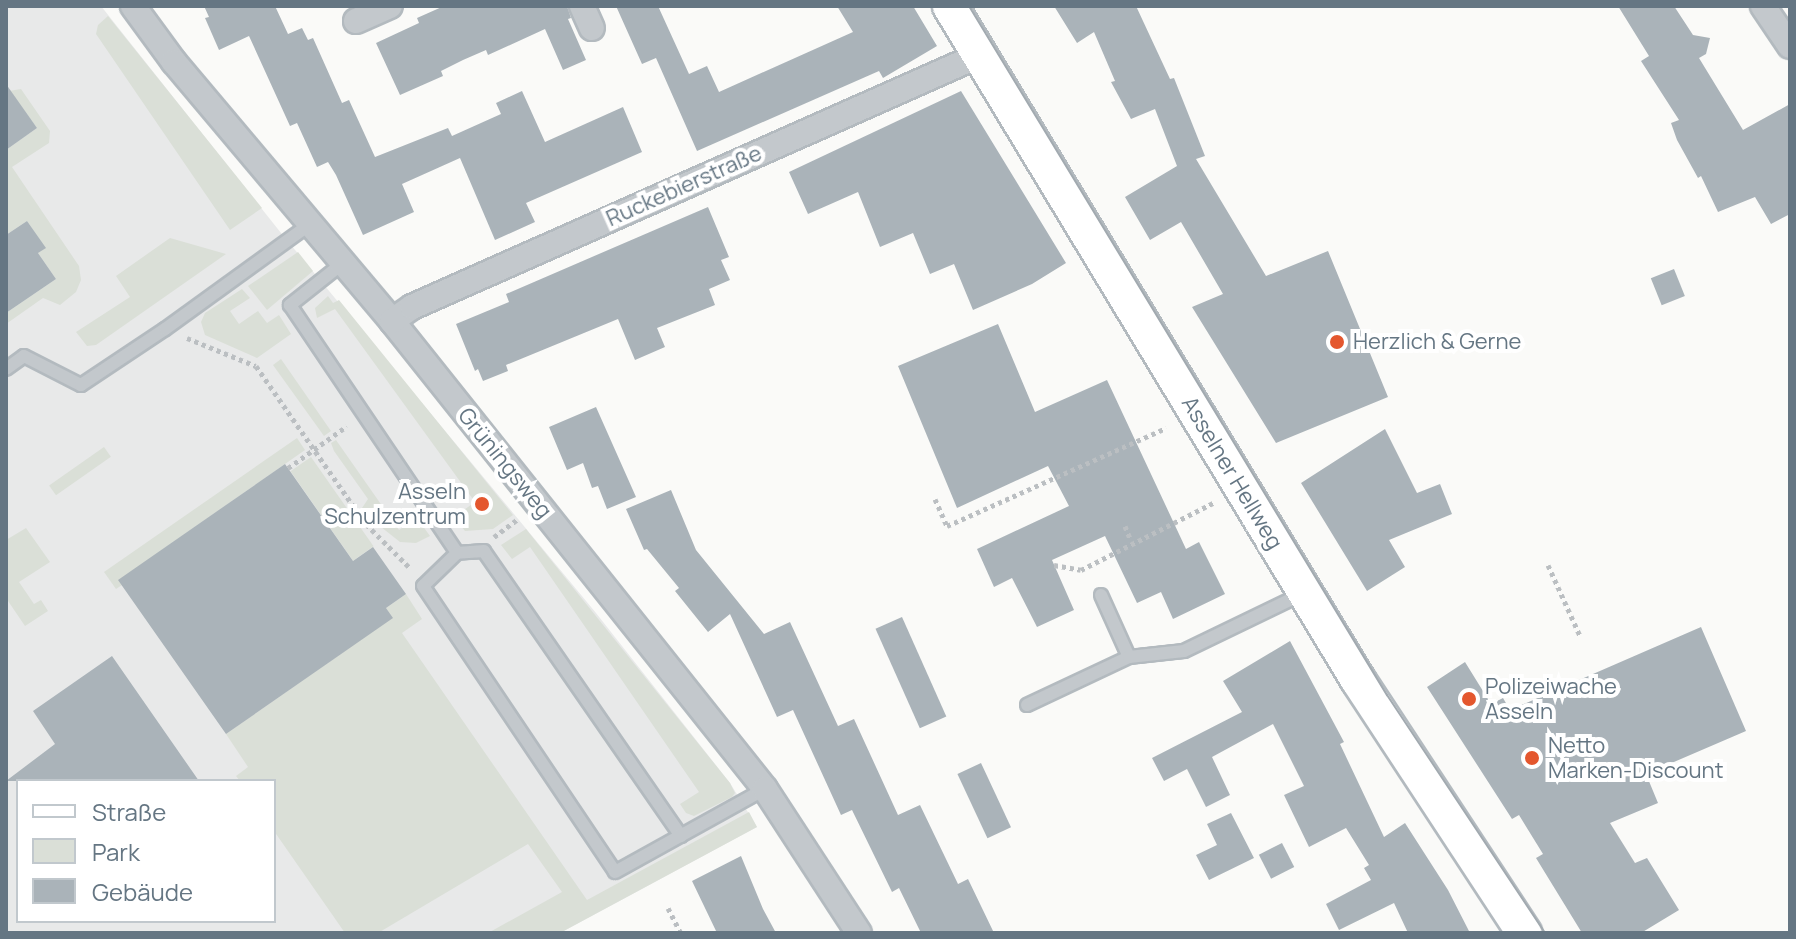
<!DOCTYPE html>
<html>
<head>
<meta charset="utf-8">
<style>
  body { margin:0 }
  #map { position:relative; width:1796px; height:939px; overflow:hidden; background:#fafaf8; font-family:Manrope,sans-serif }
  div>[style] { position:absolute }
  .built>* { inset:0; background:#e8e9e9 }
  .green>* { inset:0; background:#dadfd7; transform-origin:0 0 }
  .building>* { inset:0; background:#aab3b9; transform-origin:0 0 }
  .path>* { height:5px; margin-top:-2.5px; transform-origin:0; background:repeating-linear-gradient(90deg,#bbbfc2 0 4px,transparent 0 8px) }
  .roads { filter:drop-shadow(2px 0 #b3babf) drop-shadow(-2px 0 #b3babf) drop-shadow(0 2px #b3babf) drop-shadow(0 -2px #b3babf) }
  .lane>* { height:12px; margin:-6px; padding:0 6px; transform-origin:6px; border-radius:6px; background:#c3c8cc }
  .street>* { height:24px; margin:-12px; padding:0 12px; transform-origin:12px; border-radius:12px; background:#c3c8cc }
  .secondary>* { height:34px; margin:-17px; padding:0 17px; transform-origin:17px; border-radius:17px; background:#fff }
  .tram>* { height:2px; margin:-1px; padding:0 1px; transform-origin:1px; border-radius:1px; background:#a2aab0 }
  .dots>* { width:22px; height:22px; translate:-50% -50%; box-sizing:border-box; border:4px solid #fff; border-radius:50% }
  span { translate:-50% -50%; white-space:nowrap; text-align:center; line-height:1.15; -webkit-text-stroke:8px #fff; paint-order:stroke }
  .street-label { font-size:22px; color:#657683 }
  .poi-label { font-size:22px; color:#657683 }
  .left { translate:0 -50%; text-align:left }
  .right { translate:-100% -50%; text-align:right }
  .frame { position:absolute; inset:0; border:8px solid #657683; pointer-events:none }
  .legend { position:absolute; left:16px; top:779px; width:260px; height:144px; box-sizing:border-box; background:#fff; border:2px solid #c1c8cd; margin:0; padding:10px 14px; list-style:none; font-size:24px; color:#657683 }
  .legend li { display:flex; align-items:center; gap:16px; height:40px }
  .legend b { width:40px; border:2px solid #c1c8cd }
</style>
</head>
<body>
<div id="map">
  <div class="built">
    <div style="clip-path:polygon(evenodd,6px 6px,101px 6px,281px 233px,596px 613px,730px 783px,757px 827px,560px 933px,6px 933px,6px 6px,18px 781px,274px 781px,274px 921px,18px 921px,18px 781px)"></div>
  </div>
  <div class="green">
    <div style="clip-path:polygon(108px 16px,262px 208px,230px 230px,96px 34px,98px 25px)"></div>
    <div style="clip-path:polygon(21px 89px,50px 131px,49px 143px,12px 167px,79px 266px,81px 280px,76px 292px,60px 305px,43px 298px,6px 324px,6px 313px,56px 279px,38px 253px,45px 248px,27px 221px,6px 235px,6px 150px,37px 128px,9px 91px)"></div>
    <div style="clip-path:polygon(170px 238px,226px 254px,96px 345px,87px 346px,76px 332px,130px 297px,116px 276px)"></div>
    <div style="clip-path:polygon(298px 252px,313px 271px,267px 310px,248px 286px)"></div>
    <div style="clip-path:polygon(242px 289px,250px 298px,230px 311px,239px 324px,258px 311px,267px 323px,279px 315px,291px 334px,257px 358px,205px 335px,201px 322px,205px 313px)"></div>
    <div style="clip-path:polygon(328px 296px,333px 303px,339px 300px,513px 515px,493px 529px,465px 531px,454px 517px,475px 502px,335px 309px,317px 318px,315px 308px)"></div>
    <div style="clip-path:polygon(281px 359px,331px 431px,324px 436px,273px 365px)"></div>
    <div style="clip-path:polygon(297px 438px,305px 450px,119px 580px,122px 585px,116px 589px,104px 572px)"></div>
    <div style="clip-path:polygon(336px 440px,399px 530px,417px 518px,430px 536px,416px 543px,400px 542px,376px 523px,362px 508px,368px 499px,334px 451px,331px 443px)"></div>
    <div style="left:104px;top:447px;width:12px;height:67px;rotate:55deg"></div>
    <div style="left:311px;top:457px;width:109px;height:25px;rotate:55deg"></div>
    <div style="clip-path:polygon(26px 528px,50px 562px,19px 582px,34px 604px,41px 600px,48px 611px,25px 626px,6px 598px,6px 540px)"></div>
    <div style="clip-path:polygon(526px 529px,730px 783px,735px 793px,732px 797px,694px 816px,686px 813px,680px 804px,699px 792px,530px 547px,512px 559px,501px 545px)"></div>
    <div style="clip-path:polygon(406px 594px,422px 619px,402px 633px,587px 900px,749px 812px,757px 827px,560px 933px,488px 933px,562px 892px,528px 844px,378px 933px,345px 933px,274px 831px,274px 781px,240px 781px,236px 776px,248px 767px,226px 734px,392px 618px,386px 608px)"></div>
  </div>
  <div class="building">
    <div style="clip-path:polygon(204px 6px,275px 6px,288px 34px,302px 28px,308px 40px,313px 38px,342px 103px,349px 100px,375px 157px,448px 128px,452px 136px,501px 114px,496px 103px,522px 91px,545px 142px,623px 107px,642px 152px,526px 203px,535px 222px,495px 240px,460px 158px,402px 184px,414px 212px,363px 235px,336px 175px,328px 162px,317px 167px,297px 123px,290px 126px,249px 36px,219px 50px,205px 18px,209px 17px)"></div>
    <div style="clip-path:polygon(444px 6px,567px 6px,571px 18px,568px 19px,586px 60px,563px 70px,545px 29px,488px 55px,486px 50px,463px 60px,441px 71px,443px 76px,400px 95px,376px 43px,419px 23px,417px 18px)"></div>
    <div style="clip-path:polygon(616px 6px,658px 6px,689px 74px,707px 66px,719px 92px,853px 32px,837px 6px,913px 6px,937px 46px,883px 78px,879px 71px,697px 151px,656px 58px,642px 64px)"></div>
    <div style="clip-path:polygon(1054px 6px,1136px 6px,1170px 79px,1174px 78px,1205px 156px,1196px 159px,1266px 276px,1328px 251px,1388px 397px,1276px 443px,1192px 307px,1223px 294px,1181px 222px,1150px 240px,1125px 197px,1177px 166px,1155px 109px,1131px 119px,1111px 82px,1115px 81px,1094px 32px,1077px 43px)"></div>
    <div style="clip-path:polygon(1618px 6px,1674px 6px,1693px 35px,1710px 38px,1706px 54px,1699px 58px,1743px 130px,1790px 104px,1790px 214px,1771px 224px,1755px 197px,1718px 212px,1701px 176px,1698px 178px,1677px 140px,1671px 123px,1679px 120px,1641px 61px,1649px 56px)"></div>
    <div style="clip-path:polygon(6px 84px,37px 128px,6px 150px)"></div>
    <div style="clip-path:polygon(961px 91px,1066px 263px,1032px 284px,973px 310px,954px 264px,930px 274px,913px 233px,880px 247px,858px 192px,808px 214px,789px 172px)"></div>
    <div style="clip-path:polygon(708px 207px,729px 257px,721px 260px,730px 280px,709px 289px,715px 305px,657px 328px,665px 347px,635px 360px,618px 319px,506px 365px,508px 371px,483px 381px,478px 369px,475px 371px,456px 324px,509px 302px,506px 294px)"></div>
    <div style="clip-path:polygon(27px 221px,46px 248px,38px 253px,56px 279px,6px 313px,6px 235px)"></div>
    <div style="left:1674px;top:269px;width:29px;height:25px;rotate:68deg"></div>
    <div style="clip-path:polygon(998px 324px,1035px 412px,1107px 380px,1186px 549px,1199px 542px,1225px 594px,1173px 619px,1161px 592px,1137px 603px,1105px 536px,1052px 560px,1074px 610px,1037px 627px,1012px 578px,994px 587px,977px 549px,1069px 506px,1048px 466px,957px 508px,898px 366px)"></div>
    <div style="clip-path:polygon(596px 407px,636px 497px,607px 509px,598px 486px,592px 488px,583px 463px,567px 470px,549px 427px)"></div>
    <div style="clip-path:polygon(1385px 429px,1417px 493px,1440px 484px,1452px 514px,1389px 540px,1405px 567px,1367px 591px,1301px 483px)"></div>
    <div style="clip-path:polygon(285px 464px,353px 561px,373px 547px,406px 594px,386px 608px,393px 618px,226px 734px,118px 580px)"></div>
    <div style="clip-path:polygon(671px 490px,696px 550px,764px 634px,790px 622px,838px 726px,854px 719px,898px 815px,920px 805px,958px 884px,968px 879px,994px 933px,921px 933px,899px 888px,892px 892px,852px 810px,841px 815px,793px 710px,777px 717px,730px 614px,708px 632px,675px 591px,679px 588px,647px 549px,644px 550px,626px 509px)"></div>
    <div style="left:902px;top:617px;width:109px;height:29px;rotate:66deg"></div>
    <div style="clip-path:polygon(1701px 627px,1746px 731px,1646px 774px,1658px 803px,1610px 823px,1635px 863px,1647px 858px,1679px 910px,1641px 933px,1582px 933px,1536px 858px,1543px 854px,1519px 815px,1512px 819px,1427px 687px,1465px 662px,1491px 704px,1503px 698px,1510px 710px)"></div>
    <div style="clip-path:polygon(1290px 641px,1344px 742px,1340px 744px,1384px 837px,1405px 823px,1448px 890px,1470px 933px,1408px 933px,1394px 903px,1339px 930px,1326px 904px,1371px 880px,1364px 868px,1369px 865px,1346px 828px,1309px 847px,1284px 795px,1304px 786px,1273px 724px,1212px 757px,1230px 795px,1206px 807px,1187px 769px,1164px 781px,1152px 758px,1242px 712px,1223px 681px)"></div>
    <div style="clip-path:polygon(112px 656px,199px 781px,6px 781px,55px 744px,33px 711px)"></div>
    <div style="left:981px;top:763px;width:71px;height:26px;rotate:65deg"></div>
    <div style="clip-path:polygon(1231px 813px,1254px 858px,1209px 880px,1196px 855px,1217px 845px,1207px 824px)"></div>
    <div style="left:1282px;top:843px;width:27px;height:26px;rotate:63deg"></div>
    <div style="clip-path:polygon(741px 856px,763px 909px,776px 933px,717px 933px,692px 881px)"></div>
  </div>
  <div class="path">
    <div style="left:187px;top:338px;width:74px;rotate:22.1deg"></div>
    <div style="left:256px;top:366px;width:193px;rotate:55.2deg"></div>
    <div style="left:366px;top:524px;width:64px;rotate:45deg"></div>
    <div style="left:288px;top:468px;width:72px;rotate:-35.4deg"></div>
    <div style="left:935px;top:499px;width:30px;rotate:66deg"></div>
    <div style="left:947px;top:526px;width:240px;rotate:-24.1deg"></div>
    <div style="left:1125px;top:526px;width:16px;rotate:68deg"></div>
    <div style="left:494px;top:537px;width:30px;rotate:-37deg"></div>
    <div style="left:1054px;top:565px;width:27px;rotate:10deg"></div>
    <div style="left:1081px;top:570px;width:148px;rotate:-26.9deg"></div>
    <div style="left:1548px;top:565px;width:78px;rotate:65.7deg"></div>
    <div style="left:668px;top:908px;width:28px;rotate:63deg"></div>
  </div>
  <div class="roads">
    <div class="lane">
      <div style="left:343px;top:263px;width:68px;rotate:141.6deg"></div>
      <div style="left:290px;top:305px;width:299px;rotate:56deg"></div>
      <div style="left:6px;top:369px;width:22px;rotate:-36deg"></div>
      <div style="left:24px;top:356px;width:64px;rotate:27deg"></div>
      <div style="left:81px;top:385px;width:101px;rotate:-33.7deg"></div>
      <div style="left:165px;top:329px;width:179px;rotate:-35.9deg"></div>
      <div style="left:1101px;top:595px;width:68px;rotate:65.7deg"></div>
      <div style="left:1027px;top:705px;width:113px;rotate:-25.2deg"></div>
      <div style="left:1129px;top:657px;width:55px;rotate:-6.2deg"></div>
      <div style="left:1184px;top:651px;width:131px;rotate:-25.8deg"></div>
      <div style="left:681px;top:836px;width:346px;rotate:-124.7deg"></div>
      <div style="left:484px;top:551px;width:27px;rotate:176deg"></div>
      <div style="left:457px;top:553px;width:47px;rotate:135.9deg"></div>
      <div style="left:423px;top:586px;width:344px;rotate:56.1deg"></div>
      <div style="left:615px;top:872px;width:171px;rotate:-29deg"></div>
    </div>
    <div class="street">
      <div style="left:133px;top:6px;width:69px;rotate:53.8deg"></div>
      <div style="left:174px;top:62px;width:339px;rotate:49.9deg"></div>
      <div style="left:392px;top:321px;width:598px;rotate:51.44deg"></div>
      <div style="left:765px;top:789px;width:172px;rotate:56.9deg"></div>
      <div style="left:582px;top:6px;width:24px;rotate:66deg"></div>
      <div style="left:1763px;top:6px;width:48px;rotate:56deg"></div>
      <div style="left:356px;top:21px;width:37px;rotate:-24deg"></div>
      <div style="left:392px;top:321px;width:24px;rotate:-35deg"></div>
      <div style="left:412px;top:307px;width:621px;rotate:-23.93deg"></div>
    </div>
    <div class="secondary">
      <div style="left:950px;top:6px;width:788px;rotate:58.81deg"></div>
      <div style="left:1358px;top:680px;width:303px;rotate:56.7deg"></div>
    </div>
  </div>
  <div class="tram">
    <div style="left:969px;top:6px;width:806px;rotate:58.76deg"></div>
    <div style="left:1387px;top:695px;width:286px;rotate:56.4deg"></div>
  </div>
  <div class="dots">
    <div style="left:1337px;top:342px;background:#e4572e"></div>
    <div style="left:482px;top:504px;background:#e4572e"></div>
    <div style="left:1469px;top:699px;background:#e4572e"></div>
    <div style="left:1532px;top:758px;background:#e4572e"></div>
  </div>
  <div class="street-label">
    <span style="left:684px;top:186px;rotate:-24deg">Ruckebierstraße</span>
    <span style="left:505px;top:463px;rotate:51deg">Grüningsweg</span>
    <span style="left:1232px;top:473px;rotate:59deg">Asselner Hellweg</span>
  </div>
  <div class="poi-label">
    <span class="left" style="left:1353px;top:342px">Herzlich &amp; Gerne</span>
    <span class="right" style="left:466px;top:504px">Asseln<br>Schulzentrum</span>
    <span class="left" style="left:1485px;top:699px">Polizeiwache<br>Asseln</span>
    <span class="left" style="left:1548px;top:758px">Netto<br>Marken-Discount</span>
  </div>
  <div class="frame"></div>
  <ul class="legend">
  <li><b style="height:10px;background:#fff"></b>Straße</li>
  <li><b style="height:22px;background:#dadfd7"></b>Park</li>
  <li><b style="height:22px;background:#aab3b9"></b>Gebäude</li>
  </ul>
</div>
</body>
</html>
